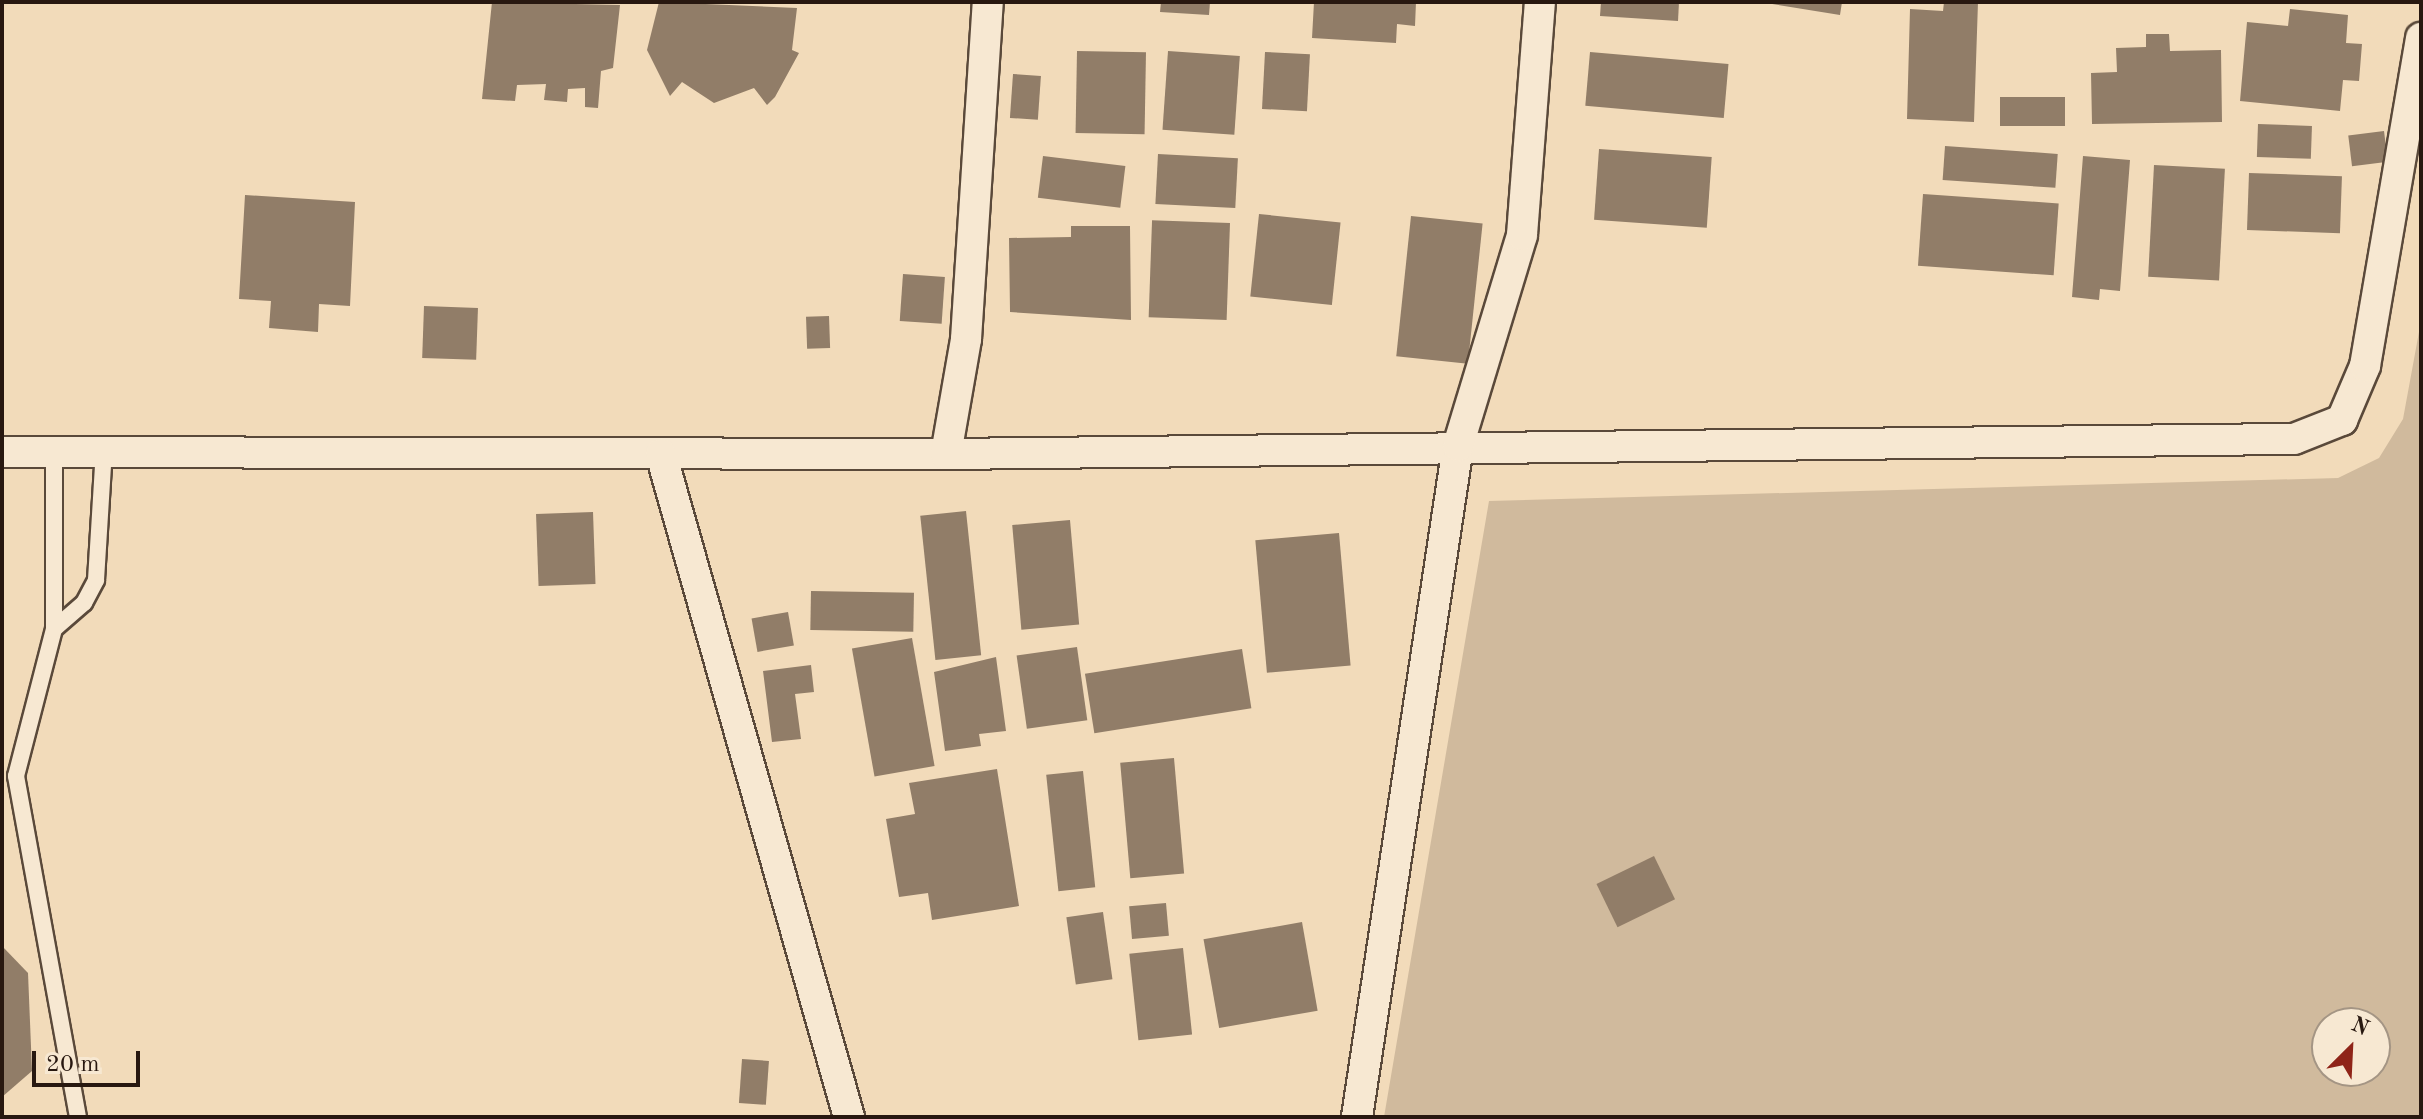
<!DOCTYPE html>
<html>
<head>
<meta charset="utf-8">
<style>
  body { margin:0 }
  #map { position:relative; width:2423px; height:1119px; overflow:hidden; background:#f2dbba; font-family:"Old Standard TT",serif }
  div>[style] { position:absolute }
  .green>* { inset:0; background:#d0ba9d }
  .building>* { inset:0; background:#917d68; transform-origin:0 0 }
  .roads { filter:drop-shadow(2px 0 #5a493a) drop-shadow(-2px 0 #5a493a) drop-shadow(0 2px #5a493a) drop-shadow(0 -2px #5a493a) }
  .lane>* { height:16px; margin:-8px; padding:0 8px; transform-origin:8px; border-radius:8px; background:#f7e8d2 }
  .street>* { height:30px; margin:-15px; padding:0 15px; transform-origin:15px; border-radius:15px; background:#f7e8d2 }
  span { translate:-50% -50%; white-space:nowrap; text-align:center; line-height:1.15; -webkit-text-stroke:6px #f7e8d2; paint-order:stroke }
  .frame { position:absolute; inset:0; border:4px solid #281810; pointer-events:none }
  .north { position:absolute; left:2311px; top:1007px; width:80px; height:80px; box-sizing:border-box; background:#f7e8d2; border:2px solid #a49584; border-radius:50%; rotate:24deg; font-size:22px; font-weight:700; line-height:32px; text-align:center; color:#281810 }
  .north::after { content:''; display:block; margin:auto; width:28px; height:36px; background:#8f2418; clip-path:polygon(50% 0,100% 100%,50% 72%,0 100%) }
  .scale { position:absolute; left:32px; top:1051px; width:108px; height:36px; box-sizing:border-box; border:4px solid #281810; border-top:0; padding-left:10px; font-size:24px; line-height:28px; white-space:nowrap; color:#281810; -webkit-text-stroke:6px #f7e8d2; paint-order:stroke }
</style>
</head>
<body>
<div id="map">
  <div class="green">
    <div style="clip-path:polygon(evenodd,2421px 321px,2421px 1117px,1384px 1117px,1489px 501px,2338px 478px,2379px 458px,2403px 419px,2421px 321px,2327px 1023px,2375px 1023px,2375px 1071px,2327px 1071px,2327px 1023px)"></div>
  </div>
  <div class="building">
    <div style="clip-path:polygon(492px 2px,620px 5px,613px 68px,601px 71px,598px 108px,585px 107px,585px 88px,568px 89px,567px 102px,544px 100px,546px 84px,517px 85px,515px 101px,482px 99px)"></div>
    <div style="clip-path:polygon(659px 2px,797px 8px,792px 50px,799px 53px,775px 97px,767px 105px,754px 88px,714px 103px,682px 82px,670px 96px,647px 50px)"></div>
    <div style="clip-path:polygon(1161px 2px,1210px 2px,1209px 15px,1160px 12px)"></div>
    <div style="clip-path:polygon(1314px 2px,1416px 2px,1415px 26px,1397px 24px,1396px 43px,1312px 38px)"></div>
    <div style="clip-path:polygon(1601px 2px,1679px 2px,1678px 21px,1600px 16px)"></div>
    <div style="clip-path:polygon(1760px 2px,1842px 2px,1840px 15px)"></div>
    <div style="clip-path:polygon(1944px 2px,1978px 2px,1974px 122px,1907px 119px,1910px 9px,1943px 11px)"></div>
    <div style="clip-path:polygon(2290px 9px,2348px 15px,2346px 43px,2362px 44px,2359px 81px,2343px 80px,2340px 111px,2240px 101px,2247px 22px,2288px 26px)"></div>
    <div style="clip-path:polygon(2146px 34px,2169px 34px,2170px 51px,2221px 50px,2222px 122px,2092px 124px,2091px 73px,2117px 72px,2116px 48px,2146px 47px)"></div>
    <div style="left:1077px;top:51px;width:69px;height:82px;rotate:1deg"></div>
    <div style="left:1168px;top:51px;width:72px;height:79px;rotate:4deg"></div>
    <div style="left:1265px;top:52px;width:45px;height:57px;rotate:3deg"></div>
    <div style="left:1590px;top:52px;width:139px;height:54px;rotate:5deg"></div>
    <div style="left:1013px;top:74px;width:28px;height:44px;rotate:4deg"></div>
    <div style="left:2000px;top:97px;width:65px;height:29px"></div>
    <div style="left:2258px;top:124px;width:54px;height:33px;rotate:2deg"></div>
    <div style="left:2384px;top:131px;width:31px;height:36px;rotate:83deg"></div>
    <div style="left:1945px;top:146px;width:113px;height:34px;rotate:4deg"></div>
    <div style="left:1599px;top:149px;width:113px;height:71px;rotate:4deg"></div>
    <div style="left:1158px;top:154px;width:80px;height:50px;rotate:3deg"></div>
    <div style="left:1043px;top:156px;width:83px;height:42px;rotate:7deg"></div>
    <div style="clip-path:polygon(2083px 156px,2130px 160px,2120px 291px,2100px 289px,2099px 300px,2072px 297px)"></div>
    <div style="left:2154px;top:165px;width:71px;height:112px;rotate:3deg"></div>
    <div style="left:2249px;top:173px;width:93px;height:57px;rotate:2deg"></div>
    <div style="left:1923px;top:194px;width:136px;height:72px;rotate:4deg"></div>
    <div style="clip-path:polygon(245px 195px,355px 202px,350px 306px,319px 304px,318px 332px,269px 328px,271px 301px,239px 299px)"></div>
    <div style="left:1259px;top:214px;width:82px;height:83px;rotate:6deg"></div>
    <div style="left:1411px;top:216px;width:72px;height:141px;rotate:6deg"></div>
    <div style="left:1230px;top:223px;width:97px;height:78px;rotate:92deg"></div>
    <div style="clip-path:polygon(1071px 226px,1130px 226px,1131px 320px,1010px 312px,1009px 238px,1071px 237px)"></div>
    <div style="left:903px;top:274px;width:42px;height:47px;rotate:4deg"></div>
    <div style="left:424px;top:306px;width:54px;height:52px;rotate:2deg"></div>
    <div style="left:829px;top:316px;width:32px;height:23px;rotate:88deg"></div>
    <div style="left:966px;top:511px;width:145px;height:46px;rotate:84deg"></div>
    <div style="left:593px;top:512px;width:72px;height:57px;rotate:88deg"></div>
    <div style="left:1070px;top:520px;width:105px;height:58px;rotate:85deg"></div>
    <div style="left:1339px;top:533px;width:133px;height:84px;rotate:85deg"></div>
    <div style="left:811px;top:591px;width:103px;height:39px;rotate:1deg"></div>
    <div style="left:788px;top:612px;width:34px;height:37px;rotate:80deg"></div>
    <div style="left:912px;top:638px;width:130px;height:61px;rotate:80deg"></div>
    <div style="left:1077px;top:647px;width:74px;height:61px;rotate:82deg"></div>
    <div style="left:1242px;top:649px;width:60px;height:159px;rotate:81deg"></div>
    <div style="clip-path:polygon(996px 657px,1006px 731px,979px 734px,981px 746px,945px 751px,934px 672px)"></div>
    <div style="clip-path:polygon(811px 665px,814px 692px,795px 694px,801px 739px,772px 742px,763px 671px)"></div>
    <div style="left:1174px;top:758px;width:116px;height:54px;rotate:85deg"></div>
    <div style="clip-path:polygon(997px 769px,1019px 906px,932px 920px,928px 893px,899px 897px,886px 819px,915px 814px,909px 783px)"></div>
    <div style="left:1083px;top:771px;width:117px;height:37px;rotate:84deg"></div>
    <div style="left:1654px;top:856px;width:48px;height:64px;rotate:64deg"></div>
    <div style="left:1166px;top:903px;width:33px;height:37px;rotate:85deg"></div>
    <div style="left:1103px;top:912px;width:68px;height:37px;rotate:82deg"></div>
    <div style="left:1302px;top:922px;width:90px;height:100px;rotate:80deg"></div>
    <div style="clip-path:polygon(2px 946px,28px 973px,32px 1071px,2px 1097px)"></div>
    <div style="left:1183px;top:948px;width:87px;height:54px;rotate:84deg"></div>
    <div style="left:742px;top:1059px;width:27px;height:44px;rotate:4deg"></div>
  </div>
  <div class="roads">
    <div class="lane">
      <div style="left:54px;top:451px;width:178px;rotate:90deg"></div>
      <div style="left:54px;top:629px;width:152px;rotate:104.5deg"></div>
      <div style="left:16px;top:776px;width:347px;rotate:79.7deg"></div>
      <div style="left:54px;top:629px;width:40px;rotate:-41deg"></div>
      <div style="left:84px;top:603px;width:26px;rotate:-62deg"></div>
      <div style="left:96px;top:580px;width:129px;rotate:-86.5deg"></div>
    </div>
    <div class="street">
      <div style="left:2px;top:452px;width:944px;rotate:0.12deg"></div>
      <div style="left:946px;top:454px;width:1348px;rotate:-0.64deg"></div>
      <div style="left:2294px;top:439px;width:52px;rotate:-21.6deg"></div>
      <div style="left:2342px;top:420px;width:59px;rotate:-66.9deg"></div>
      <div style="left:2365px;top:366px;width:333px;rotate:-80.3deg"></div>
      <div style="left:661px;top:454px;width:689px;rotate:74.17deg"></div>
      <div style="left:946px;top:454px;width:117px;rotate:-80.1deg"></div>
      <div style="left:966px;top:339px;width:338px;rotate:-86.3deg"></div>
      <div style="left:1357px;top:1117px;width:679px;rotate:-81.44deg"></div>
      <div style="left:1458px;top:446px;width:220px;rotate:-73.1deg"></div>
      <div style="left:1522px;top:235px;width:234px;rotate:-85.6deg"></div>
    </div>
  </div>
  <div class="frame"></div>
  <div class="north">N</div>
  <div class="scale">20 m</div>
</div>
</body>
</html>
